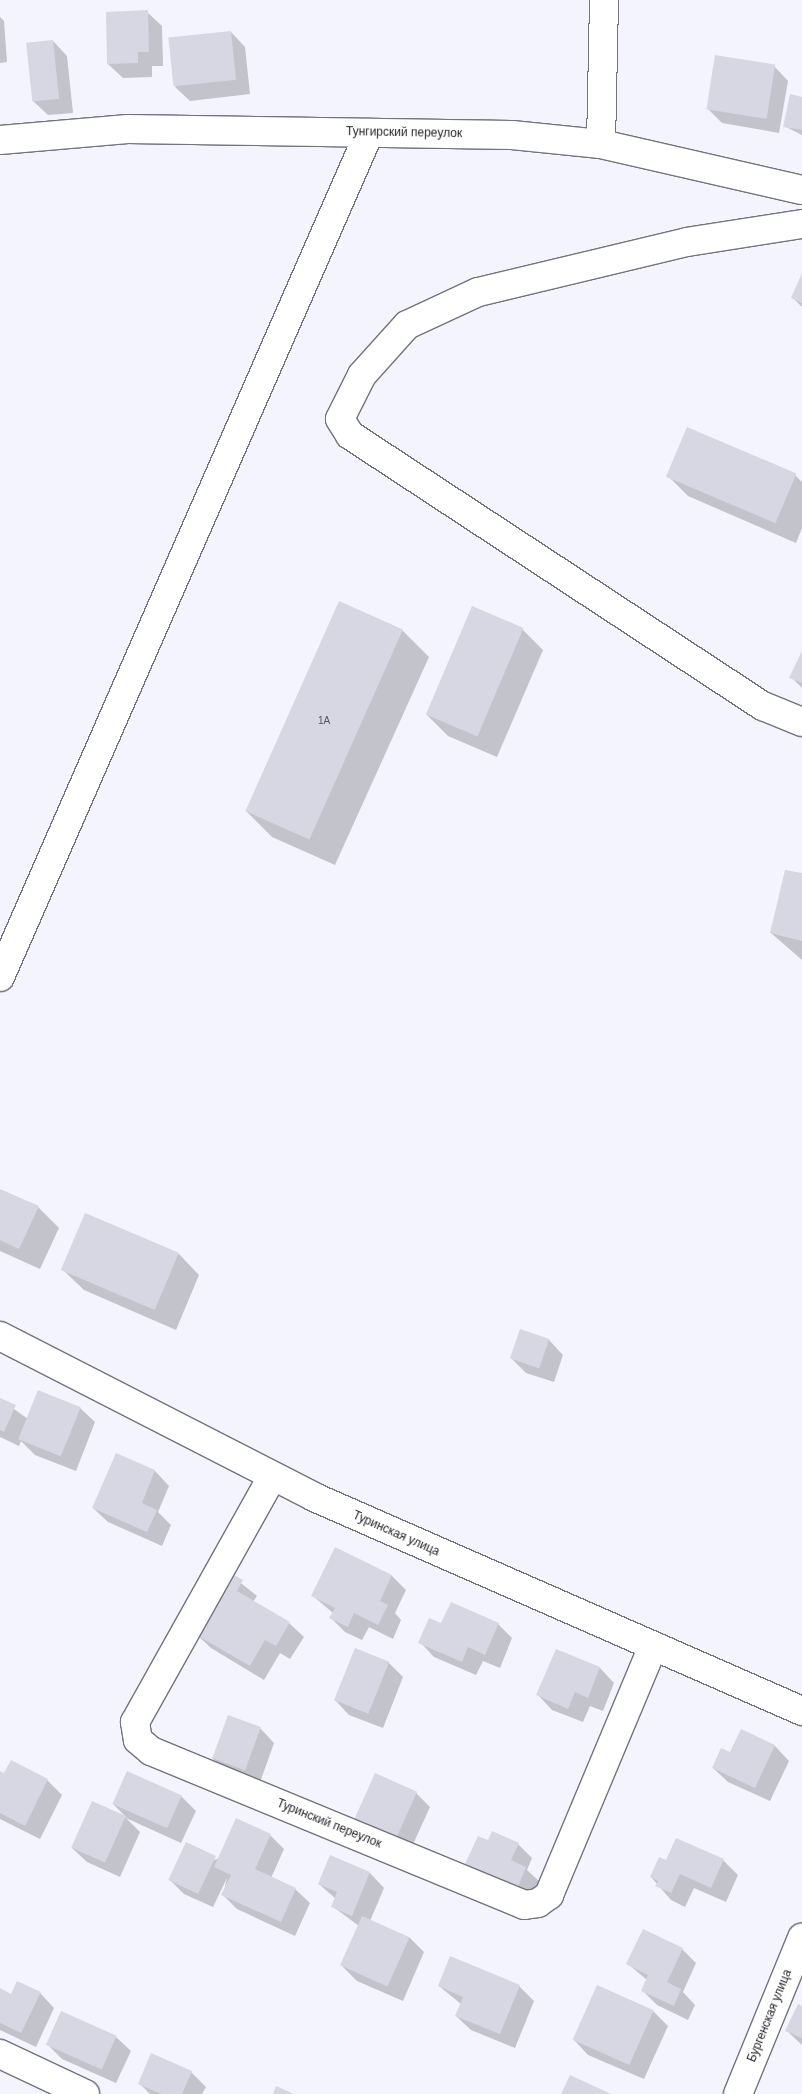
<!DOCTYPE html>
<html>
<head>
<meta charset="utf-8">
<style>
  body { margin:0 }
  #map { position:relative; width:802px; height:2094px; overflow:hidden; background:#f3f4fe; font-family:Arial,sans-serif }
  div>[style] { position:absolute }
  .shadow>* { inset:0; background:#0003 }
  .building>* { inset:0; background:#d6d7e3; transform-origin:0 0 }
  .roads { filter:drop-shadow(1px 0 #72737e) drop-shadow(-1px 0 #72737e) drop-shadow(0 1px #72737e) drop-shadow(0 -1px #72737e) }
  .minor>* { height:28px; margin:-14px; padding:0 14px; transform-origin:14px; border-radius:14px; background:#fff }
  span { translate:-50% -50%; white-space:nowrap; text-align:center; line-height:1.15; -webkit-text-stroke:5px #fff; paint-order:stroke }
  .number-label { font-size:10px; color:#525258 }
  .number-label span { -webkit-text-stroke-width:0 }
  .street-label { font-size:12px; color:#26262a }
</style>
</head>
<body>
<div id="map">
  <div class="shadow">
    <div style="clip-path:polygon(147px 12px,162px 26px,163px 66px,152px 66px,152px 77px,123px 78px,108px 64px)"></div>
    <div style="clip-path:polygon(0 17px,4px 21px,7px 62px,0 63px)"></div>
    <div style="clip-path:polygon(231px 32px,245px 47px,250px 94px,190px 101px,175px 87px)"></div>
    <div style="clip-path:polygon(53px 41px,67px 56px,73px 113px,48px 115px,33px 101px)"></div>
    <div style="clip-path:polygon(774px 66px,788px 81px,779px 133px,722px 123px,708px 109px)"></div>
    <div style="clip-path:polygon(802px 98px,802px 135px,784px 126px)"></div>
    <div style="clip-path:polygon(802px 276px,802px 307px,793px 298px)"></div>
    <div style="clip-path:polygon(667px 475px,795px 475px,802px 482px,802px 528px,796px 543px,688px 496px)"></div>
    <div style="clip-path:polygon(339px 603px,403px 631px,429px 657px,335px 865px,272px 837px,246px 811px)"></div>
    <div style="clip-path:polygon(522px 629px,543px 650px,497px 757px,448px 736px,427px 715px)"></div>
    <div style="clip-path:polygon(802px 654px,802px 688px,791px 677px)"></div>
    <div style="clip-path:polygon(802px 875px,802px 960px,771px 933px)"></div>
    <div style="clip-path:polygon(0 1190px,38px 1207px,59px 1228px,40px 1269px,0 1251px)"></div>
    <div style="clip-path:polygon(179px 1254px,199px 1275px,176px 1330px,84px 1290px,63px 1270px)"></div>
    <div style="clip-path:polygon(521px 1331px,549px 1340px,563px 1355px,554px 1382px,526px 1373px,511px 1358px)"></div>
    <div style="clip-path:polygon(0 1399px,28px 1419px,80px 1408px,95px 1422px,76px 1471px,35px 1455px,21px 1441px,19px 1446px,0 1437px)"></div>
    <div style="clip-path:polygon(116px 1455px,155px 1471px,169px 1486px,158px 1512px,171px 1525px,162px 1546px,108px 1522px,93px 1508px)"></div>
    <div style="clip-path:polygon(336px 1549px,392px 1576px,406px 1590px,395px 1613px,401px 1620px,393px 1639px,369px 1627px,362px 1640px,345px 1632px,331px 1618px,333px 1613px,313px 1596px)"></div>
    <div style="clip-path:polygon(231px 1575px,257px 1596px,253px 1602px,289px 1623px,304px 1637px,290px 1659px,280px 1653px,264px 1680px,211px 1648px,196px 1634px)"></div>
    <div style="clip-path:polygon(498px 1624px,512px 1638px,500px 1668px,483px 1661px,476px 1675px,434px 1657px,420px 1642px,441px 1625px)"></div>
    <div style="clip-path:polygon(556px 1650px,600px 1668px,614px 1683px,603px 1711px,590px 1706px,583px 1722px,552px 1710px,538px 1695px)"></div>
    <div style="clip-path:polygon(389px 1663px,403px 1677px,383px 1728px,349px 1715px,335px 1700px)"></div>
    <div style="clip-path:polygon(260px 1728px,274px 1743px,259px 1785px,227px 1773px,212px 1758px)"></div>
    <div style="clip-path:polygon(742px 1731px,775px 1746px,789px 1761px,770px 1801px,728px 1782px,713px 1768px,731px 1754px)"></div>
    <div style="clip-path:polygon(128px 1772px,182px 1797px,196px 1811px,181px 1843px,126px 1818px,140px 1832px,120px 1877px,87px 1862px,72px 1848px,92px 1803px,127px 1818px,113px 1804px)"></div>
    <div style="clip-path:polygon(0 1773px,47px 1780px,62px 1795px,40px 1839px,0 1819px)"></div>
    <div style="clip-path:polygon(416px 1793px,430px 1807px,410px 1851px,370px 1833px,355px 1819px)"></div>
    <div style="clip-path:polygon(270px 1835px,284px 1849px,271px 1878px,295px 1889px,310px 1903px,295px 1936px,237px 1909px,223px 1895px,227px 1878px,213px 1907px,184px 1894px,170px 1880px)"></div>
    <div style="clip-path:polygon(489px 1842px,518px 1844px,532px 1858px,527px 1870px,540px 1882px,532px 1900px,481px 1878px,467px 1864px)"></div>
    <div style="clip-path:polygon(330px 1857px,370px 1873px,384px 1888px,370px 1921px,410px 1938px,424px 1952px,403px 2001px,357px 1981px,342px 1966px,359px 1926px,332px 1906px,336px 1899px,319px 1884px)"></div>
    <div style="clip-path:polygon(723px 1860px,738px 1875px,726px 1902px,694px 1888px,685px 1907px,671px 1900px,651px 1877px,667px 1861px)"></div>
    <div style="clip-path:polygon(682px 1949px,696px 1963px,683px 1992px,695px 2005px,688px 2020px,657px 2005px,642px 1990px,647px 1980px,628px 1964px)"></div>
    <div style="clip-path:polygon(439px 1986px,519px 1986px,534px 2001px,515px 2048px,471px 2030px,456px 2016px,461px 2004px)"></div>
    <div style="clip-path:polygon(0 1989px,12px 1995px,40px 1993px,54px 2008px,36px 2047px,0 2030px)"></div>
    <div style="clip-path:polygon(802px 2007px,802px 2045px,787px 2031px)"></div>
    <div style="clip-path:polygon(653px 2011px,668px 2026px,644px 2079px,588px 2055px,574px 2040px)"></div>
    <div style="clip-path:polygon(116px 2037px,131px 2051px,116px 2083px,62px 2059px,48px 2045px)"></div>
    <div style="clip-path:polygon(191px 2072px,206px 2087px,202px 2094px,150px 2094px,140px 2084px)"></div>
  </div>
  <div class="building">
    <div style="clip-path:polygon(148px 10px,149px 52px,138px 52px,138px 63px,107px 64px,106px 12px)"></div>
    <div style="left:231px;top:31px;width:49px;height:63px;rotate:84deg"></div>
    <div style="left:53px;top:40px;width:59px;height:27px;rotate:84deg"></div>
    <div style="left:715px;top:55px;width:61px;height:55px;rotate:9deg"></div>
    <div style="clip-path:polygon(790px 94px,802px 97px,802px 130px,783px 127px)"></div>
    <div style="clip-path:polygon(802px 273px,802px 303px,791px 298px)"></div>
    <div style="left:687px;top:427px;width:119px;height:54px;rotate:23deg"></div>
    <div style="left:339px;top:601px;width:70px;height:230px;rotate:24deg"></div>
    <div style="left:472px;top:606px;width:56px;height:118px;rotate:23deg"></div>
    <div style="clip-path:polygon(802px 651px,802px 683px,789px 678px)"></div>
    <div style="clip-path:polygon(785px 870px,802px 873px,802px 941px,770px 933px)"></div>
    <div style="clip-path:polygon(0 1189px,39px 1206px,19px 1249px,0 1240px)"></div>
    <div style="left:85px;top:1213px;width:102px;height:62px;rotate:23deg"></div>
    <div style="left:520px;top:1329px;width:31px;height:31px;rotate:19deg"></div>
    <div style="left:38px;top:1390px;width:46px;height:53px;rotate:22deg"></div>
    <div style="clip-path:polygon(0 1398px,16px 1405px,4px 1432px,0 1430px)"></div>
    <div style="clip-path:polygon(116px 1453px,155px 1470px,142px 1503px,157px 1510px,147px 1532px,92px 1508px)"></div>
    <div style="clip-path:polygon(335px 1547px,392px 1575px,380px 1601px,388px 1605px,378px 1625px,354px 1613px,348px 1627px,329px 1618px,335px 1608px,311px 1596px)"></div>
    <div style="clip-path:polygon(230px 1573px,243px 1580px,237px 1591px,290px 1622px,276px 1646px,265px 1640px,250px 1666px,195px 1634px)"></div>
    <div style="clip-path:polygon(451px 1602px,499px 1623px,485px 1655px,468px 1647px,462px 1662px,418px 1643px,429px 1618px,441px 1623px)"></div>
    <div style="left:355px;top:1648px;width:37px;height:56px;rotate:22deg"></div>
    <div style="clip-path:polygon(556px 1649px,600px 1667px,588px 1698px,575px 1692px,568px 1709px,536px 1695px)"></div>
    <div style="left:228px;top:1715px;width:35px;height:46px;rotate:20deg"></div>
    <div style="clip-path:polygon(741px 1729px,775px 1745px,755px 1788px,712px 1768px,721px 1748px,730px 1752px)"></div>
    <div style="clip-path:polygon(11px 1760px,48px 1779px,25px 1826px,0 1813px,0 1771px,4px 1773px)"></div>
    <div style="left:127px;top:1771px;width:60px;height:36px;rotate:24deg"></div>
    <div style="left:375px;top:1773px;width:46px;height:51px;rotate:24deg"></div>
    <div style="left:92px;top:1801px;width:37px;height:51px;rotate:24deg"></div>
    <div style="clip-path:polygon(236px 1818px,271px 1834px,255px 1869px,296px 1888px,281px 1922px,221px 1895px,231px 1875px,214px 1867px)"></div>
    <div style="clip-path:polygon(492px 1831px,519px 1843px,511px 1860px,526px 1867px,518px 1887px,465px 1864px,478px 1836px,488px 1840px)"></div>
    <div style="clip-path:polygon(676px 1838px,724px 1859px,711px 1888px,680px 1874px,671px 1893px,655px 1886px,658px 1881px,650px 1877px,659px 1857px,666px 1860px)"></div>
    <div style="left:186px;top:1842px;width:33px;height:42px;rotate:25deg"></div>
    <div style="clip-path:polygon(330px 1855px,370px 1872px,352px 1916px,331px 1907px,337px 1892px,318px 1884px)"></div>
    <div style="left:362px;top:1916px;width:52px;height:54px;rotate:24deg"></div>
    <div style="clip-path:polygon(643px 1929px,683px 1948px,667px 1982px,681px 1989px,674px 2006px,641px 1991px,648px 1975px,626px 1964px)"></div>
    <div style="clip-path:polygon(450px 1956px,520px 1985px,500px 2034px,455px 2016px,463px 1997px,438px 1986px)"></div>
    <div style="clip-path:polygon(17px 1981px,41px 1992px,21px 2033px,0 2023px,0 1988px,11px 1994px)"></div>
    <div style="left:597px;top:1985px;width:62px;height:60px;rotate:24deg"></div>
    <div style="clip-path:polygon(798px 2004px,802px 2006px,802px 2038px,785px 2031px)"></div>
    <div style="left:61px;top:2011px;width:61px;height:37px;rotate:24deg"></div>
    <div style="clip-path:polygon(151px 2053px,192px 2071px,182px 2094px,161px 2094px,138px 2084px)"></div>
    <div style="clip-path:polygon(570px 2075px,611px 2094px,561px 2094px)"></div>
    <div style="clip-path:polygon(276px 2086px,294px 2094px,273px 2094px)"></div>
  </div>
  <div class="roads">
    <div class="minor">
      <div style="left:0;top:140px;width:128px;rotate:-4.9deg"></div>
      <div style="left:128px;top:129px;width:384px;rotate:0.9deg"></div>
      <div style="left:512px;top:135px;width:89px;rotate:5.8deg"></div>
      <div style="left:601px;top:144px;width:206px;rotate:12.9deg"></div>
      <div style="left:601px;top:144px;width:144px;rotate:-88.8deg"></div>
      <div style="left:802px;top:224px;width:116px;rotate:171.1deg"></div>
      <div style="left:687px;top:242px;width:215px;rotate:166.5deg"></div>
      <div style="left:478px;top:292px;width:78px;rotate:155.1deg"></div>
      <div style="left:407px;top:325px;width:67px;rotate:132deg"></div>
      <div style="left:362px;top:375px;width:49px;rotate:116.6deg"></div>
      <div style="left:340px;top:419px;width:19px;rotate:58deg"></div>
      <div style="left:350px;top:435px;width:494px;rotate:33.3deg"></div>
      <div style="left:763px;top:706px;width:42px;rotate:22.3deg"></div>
      <div style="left:0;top:977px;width:921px;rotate:-66.38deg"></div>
      <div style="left:0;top:1336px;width:353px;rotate:27.1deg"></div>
      <div style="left:314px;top:1497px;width:533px;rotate:23.68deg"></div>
      <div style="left:272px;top:1477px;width:281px;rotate:119.2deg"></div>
      <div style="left:135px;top:1722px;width:18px;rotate:81deg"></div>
      <div style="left:138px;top:1740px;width:17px;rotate:40deg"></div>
      <div style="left:151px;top:1751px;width:404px;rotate:22.4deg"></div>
      <div style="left:524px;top:1905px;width:14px;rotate:-8deg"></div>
      <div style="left:538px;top:1903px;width:14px;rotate:-36deg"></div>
      <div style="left:549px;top:1895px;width:270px;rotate:-67.3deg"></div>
      <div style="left:0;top:2054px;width:94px;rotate:25.2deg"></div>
      <div style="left:738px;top:2094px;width:169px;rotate:-67.7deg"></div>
    </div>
  </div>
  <div class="number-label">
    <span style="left:324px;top:721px">1А</span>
  </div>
  <div class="street-label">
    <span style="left:404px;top:133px;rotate:1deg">Тунгирский переулок</span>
    <span style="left:396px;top:1534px;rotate:24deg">Туринская улица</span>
    <span style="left:329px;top:1824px;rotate:22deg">Туринский переулок</span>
    <span style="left:770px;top:2016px;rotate:-68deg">Бургенская улица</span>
  </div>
</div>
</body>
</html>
